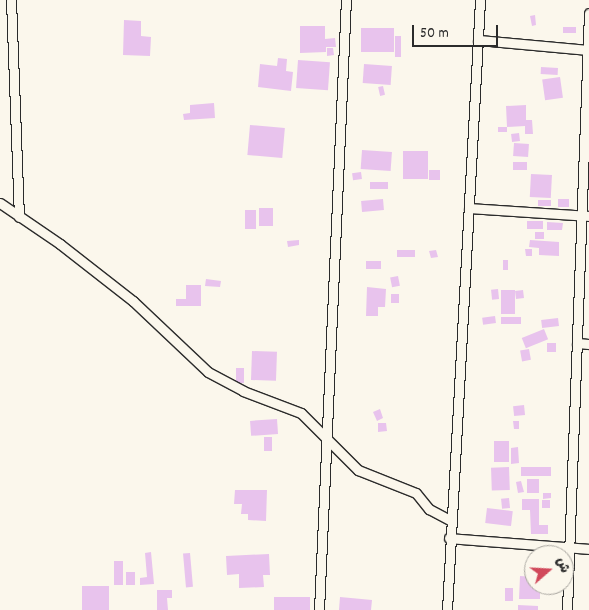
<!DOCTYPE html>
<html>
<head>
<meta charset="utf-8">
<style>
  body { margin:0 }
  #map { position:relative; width:589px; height:610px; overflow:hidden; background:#fbf7ec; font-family:Dekko,"Playpen Sans Arabic",sans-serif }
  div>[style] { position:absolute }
  .building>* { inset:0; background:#e8c3ed; transform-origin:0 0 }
  .roads { filter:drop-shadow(1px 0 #2b2b2b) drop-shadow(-1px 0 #2b2b2b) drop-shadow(0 1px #2b2b2b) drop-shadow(0 -1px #2b2b2b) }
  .street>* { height:9px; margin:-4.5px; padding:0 4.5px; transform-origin:4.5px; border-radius:4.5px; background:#fbf7ec }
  span { translate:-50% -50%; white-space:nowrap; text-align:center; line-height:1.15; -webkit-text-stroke:4px #fbf7ec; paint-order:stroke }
  .north { position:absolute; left:524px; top:545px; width:50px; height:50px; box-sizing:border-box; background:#fbf7ec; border:1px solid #a8a59f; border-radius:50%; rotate:71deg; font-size:14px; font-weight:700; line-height:20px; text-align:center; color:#2b2b2b }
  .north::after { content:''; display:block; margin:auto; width:18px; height:22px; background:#d1495b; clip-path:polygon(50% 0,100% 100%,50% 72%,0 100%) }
  .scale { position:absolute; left:412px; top:25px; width:86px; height:22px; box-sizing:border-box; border:2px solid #2b2b2b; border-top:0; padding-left:6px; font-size:15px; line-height:18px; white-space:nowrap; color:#2b2b2b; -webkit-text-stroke:4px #fbf7ec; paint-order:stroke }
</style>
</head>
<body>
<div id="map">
  <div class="building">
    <div style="clip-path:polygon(535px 15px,536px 25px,532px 26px,530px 16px)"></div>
    <div style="clip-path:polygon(124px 20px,141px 21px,141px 36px,151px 37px,150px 56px,123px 55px)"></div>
    <div style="clip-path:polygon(300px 26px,325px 26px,325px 39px,335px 38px,336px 47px,326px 47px,326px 52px,300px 53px)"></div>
    <div style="left:576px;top:27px;width:6px;height:13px;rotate:90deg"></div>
    <div style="left:361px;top:28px;width:33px;height:24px"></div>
    <div style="left:395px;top:36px;width:6px;height:21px"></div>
    <div style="clip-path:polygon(327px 48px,333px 48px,334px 55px,327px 56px)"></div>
    <div style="clip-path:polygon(278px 58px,287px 59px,286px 71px,293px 72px,291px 91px,258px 87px,260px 64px,277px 66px)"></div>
    <div style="left:298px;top:60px;width:32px;height:28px;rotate:4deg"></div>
    <div style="left:364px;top:64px;width:28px;height:19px;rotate:4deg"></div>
    <div style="left:541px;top:67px;width:17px;height:7px;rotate:3deg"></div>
    <div style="left:560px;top:77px;width:21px;height:18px;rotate:82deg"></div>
    <div style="left:383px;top:86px;width:9px;height:5px;rotate:77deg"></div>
    <div style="clip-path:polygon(214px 103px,215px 118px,184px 120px,183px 114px,190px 113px,190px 105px)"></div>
    <div style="clip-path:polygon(526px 105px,526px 120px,532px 120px,533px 134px,525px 134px,525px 126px,507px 127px,506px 106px)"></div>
    <div style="left:250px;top:125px;width:35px;height:30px;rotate:5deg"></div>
    <div style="left:498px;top:127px;width:9px;height:5px"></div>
    <div style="left:519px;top:133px;width:8px;height:8px;rotate:83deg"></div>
    <div style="left:514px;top:143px;width:15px;height:13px;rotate:4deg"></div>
    <div style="left:362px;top:150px;width:30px;height:19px;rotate:4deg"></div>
    <div style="left:403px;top:151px;width:25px;height:28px"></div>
    <div style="left:513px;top:162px;width:14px;height:8px"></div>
    <div style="left:429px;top:170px;width:11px;height:10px"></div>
    <div style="left:361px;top:172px;width:7px;height:9px;rotate:82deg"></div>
    <div style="left:531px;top:174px;width:21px;height:23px;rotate:3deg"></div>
    <div style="left:370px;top:182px;width:18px;height:7px"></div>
    <div style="left:383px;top:199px;width:11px;height:22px;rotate:85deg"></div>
    <div style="left:558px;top:199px;width:11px;height:8px"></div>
    <div style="left:538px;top:200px;width:13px;height:6px"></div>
    <div style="left:259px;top:208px;width:14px;height:18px"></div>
    <div style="left:245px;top:210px;width:11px;height:19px"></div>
    <div style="left:527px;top:221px;width:16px;height:8px"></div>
    <div style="clip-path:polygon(547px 222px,563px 223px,562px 230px,547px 230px)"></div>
    <div style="left:544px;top:232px;width:7px;height:9px;rotate:90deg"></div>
    <div style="clip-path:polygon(299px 240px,299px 245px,288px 247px,287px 241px)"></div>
    <div style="clip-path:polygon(530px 240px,559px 242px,559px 256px,539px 255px,539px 248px,529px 247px)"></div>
    <div style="clip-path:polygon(525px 249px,532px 249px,532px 256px,526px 256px)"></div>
    <div style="left:397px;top:250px;width:18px;height:7px"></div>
    <div style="clip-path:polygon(436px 250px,438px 257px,431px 258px,429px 251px)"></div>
    <div style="left:503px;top:260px;width:5px;height:10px"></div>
    <div style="left:366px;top:261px;width:15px;height:8px"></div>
    <div style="left:398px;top:276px;width:10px;height:8px;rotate:79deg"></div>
    <div style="clip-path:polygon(206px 279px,221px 281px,220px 287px,205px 286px)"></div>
    <div style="clip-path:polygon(186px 285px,201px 285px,201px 306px,176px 306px,176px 299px,186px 299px)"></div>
    <div style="clip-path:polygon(367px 287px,386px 289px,385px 307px,378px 307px,378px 316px,366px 316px)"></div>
    <div style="left:498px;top:289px;width:10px;height:7px;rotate:84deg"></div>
    <div style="left:501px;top:290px;width:14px;height:24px"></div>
    <div style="left:523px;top:290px;width:8px;height:8px;rotate:83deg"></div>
    <div style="left:399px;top:294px;width:9px;height:8px;rotate:90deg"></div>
    <div style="left:495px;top:316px;width:7px;height:13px;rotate:82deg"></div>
    <div style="left:501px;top:317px;width:20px;height:7px"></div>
    <div style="left:558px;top:318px;width:8px;height:17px;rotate:83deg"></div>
    <div style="left:544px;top:329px;width:11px;height:24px;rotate:68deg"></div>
    <div style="left:556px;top:343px;width:9px;height:9px;rotate:90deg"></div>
    <div style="left:529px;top:349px;width:11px;height:9px;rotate:80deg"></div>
    <div style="left:252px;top:351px;width:25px;height:29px;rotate:2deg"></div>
    <div style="left:236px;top:368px;width:8px;height:15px"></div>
    <div style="left:524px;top:405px;width:10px;height:11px;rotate:84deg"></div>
    <div style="clip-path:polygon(380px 409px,383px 418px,377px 421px,373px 412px)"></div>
    <div style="left:277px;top:419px;width:15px;height:27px;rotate:86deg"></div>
    <div style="clip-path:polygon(513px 421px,519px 421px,519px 429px,514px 429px)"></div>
    <div style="clip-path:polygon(378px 423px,386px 423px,387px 431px,378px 432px)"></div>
    <div style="left:264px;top:437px;width:8px;height:14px"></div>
    <div style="left:494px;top:441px;width:15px;height:21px"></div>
    <div style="clip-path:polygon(518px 447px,519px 463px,511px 464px,511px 448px)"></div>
    <div style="left:509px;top:467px;width:23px;height:18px;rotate:88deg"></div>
    <div style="left:521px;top:467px;width:30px;height:9px"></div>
    <div style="left:527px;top:479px;width:12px;height:14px"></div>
    <div style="clip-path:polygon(521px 481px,524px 492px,518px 493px,516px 482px)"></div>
    <div style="clip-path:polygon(235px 490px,267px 490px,266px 521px,248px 520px,248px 514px,241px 514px,242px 504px,234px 504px)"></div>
    <div style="clip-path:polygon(543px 493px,551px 493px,551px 498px,543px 499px)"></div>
    <div style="left:509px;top:498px;width:10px;height:8px;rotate:84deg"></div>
    <div style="clip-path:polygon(522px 499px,539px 499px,539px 525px,548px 525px,548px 534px,531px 534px,530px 510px,522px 510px)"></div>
    <div style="left:542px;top:500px;width:8px;height:8px"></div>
    <div style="left:487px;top:508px;width:26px;height:15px;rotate:7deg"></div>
    <div style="clip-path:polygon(151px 552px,154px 584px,140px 585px,140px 578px,147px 577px,145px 553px)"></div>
    <div style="left:190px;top:553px;width:34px;height:7px;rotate:85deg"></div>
    <div style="clip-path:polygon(269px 554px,270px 575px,263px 575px,264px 587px,239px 588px,239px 574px,227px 575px,226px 556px)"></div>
    <div style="left:114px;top:561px;width:9px;height:24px"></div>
    <div style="left:126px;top:572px;width:9px;height:13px"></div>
    <div style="clip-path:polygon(520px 576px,534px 577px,534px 585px,540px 585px,540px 599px,519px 599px)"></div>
    <div style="left:109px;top:586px;width:24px;height:27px;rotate:90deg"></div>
    <div style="left:505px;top:588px;width:8px;height:13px"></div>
    <div style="clip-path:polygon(157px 590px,172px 590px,172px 598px,167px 598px,168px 610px,157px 610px)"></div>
    <div style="left:274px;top:597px;width:36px;height:13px"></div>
    <div style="clip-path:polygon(340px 597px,372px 600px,371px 610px,339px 610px)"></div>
    <div style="clip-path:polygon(518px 605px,538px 606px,538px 610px,518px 610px)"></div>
  </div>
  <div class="roads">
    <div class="street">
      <div style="left:11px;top:0;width:217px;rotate:87.9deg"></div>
      <div style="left:478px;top:40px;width:109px;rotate:5.2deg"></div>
      <div style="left:0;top:203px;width:73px;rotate:34.3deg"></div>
      <div style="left:60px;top:244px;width:93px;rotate:38deg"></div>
      <div style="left:133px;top:301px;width:103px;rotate:43.4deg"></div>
      <div style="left:208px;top:372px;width:40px;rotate:28deg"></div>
      <div style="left:243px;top:391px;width:62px;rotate:20.8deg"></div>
      <div style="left:301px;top:413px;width:81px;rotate:45deg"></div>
      <div style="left:358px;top:470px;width:62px;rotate:21.6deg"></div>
      <div style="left:416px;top:493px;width:21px;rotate:51deg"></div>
      <div style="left:429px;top:509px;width:24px;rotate:28deg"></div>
      <div style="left:469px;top:208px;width:120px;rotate:3.8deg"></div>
      <div style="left:577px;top:343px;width:12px;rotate:5deg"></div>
      <div style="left:449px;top:538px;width:140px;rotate:4.5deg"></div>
      <div style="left:319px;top:610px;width:611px;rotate:-87.47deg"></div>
      <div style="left:447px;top:610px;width:611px;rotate:-86.9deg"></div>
      <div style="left:567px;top:610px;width:597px;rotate:-87.89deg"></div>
    </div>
  </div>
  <div class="north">ش</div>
  <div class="scale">50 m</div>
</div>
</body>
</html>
